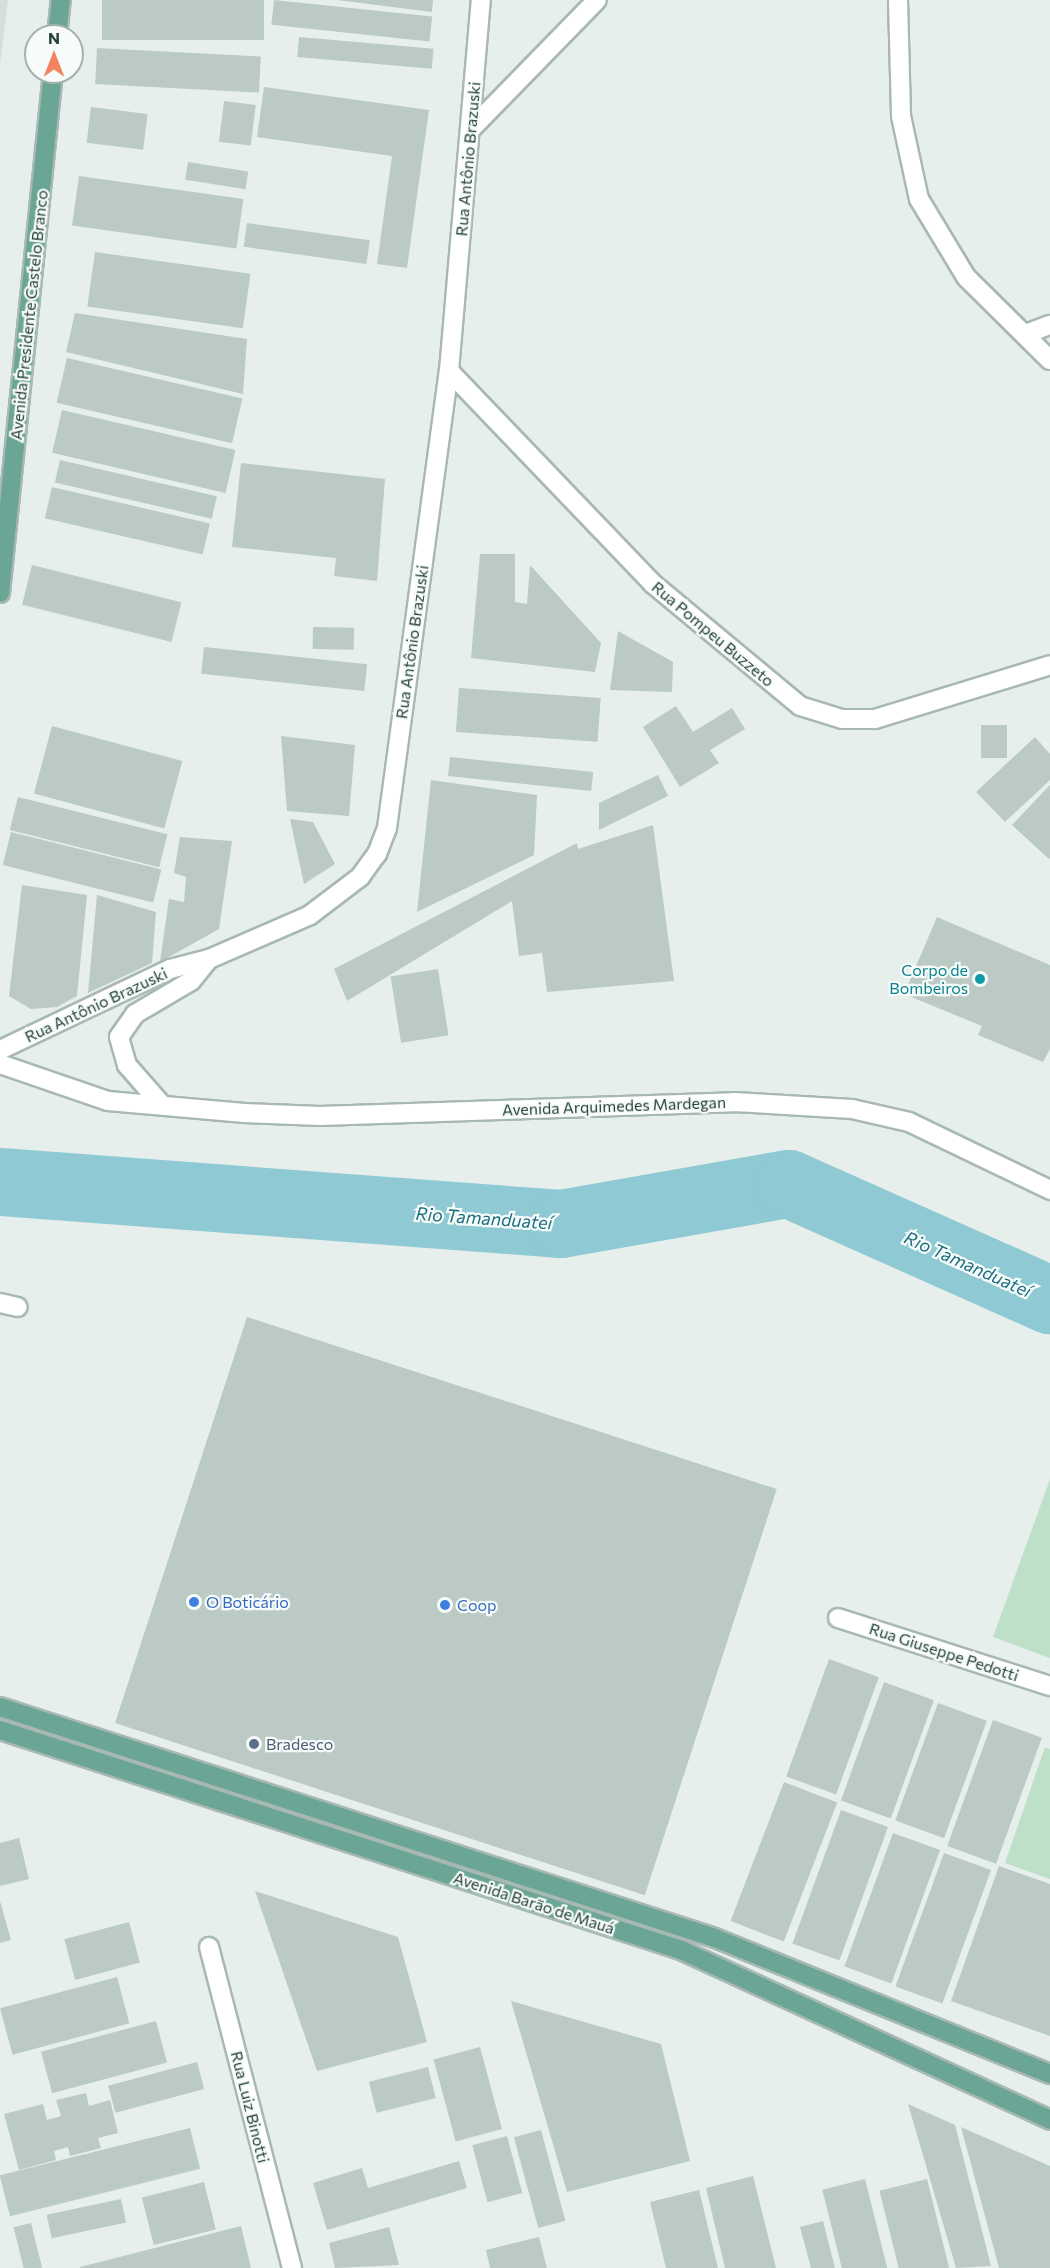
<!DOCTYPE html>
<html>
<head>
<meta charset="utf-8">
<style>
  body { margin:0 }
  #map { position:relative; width:1050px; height:2268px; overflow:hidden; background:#e6efeb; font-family:Commissioner,sans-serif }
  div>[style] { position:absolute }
  .built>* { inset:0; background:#d4dfda }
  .green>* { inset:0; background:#bfe0c8 }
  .river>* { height:68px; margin:-34px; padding:0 34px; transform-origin:34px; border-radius:34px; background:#8ec9d4 }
  .building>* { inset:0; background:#bbcac4; transform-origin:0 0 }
  .roads { filter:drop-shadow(2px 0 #a8b8b2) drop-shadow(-2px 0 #a8b8b2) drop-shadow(0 2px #a8b8b2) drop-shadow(0 -2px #a8b8b2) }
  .minor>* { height:18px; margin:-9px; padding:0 9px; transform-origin:9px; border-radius:9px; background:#fff }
  .major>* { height:18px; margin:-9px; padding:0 9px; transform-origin:9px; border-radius:9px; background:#6aa596 }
  .dots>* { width:16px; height:16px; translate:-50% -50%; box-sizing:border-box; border:3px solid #f7fbf9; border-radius:50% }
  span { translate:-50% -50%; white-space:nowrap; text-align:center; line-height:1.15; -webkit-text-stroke:4.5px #f7fbf9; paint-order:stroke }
  .street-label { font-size:16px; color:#24423a }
  .culture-label { font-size:16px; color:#0d838f }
  .right { translate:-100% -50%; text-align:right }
  .shop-label { font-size:16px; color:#366cbe }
  .left { translate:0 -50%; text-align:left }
  .service-label { font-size:16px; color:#4e5e75 }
  .water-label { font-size:18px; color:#1c6f80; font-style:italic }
  .north { position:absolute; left:24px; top:24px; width:60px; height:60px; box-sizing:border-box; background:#f7fbf9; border:2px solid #a3b1ad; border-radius:50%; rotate:0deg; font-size:16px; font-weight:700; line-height:24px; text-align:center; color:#24423a }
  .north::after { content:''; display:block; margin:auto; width:21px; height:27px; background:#f4845f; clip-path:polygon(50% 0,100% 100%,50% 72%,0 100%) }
</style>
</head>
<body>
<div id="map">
  <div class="built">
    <div style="clip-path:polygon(0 0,8px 0,0 65px)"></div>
  </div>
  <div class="green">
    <div style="clip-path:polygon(1050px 1479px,1050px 1658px,993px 1637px)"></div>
    <div style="clip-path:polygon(1045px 1747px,1050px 1749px,1050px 1879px,1005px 1863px)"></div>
  </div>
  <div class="river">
    <div style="left:0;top:1182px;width:563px;rotate:4.28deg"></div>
    <div style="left:561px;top:1224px;width:231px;rotate:-10deg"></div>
    <div style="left:789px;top:1184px;width:286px;rotate:24deg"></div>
  </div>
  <div class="building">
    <div style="left:102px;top:0;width:162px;height:40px"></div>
    <div style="left:274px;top:0;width:159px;height:25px;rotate:6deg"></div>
    <div style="clip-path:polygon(337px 0,433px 0,432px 12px)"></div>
    <div style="left:299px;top:37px;width:135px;height:20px;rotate:5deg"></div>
    <div style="left:97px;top:48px;width:164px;height:36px;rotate:3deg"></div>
    <div style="clip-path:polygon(264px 87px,429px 110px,407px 268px,377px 264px,392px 156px,257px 137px)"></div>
    <div style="left:224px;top:101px;width:32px;height:41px;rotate:7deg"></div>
    <div style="left:91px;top:107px;width:57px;height:36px;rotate:7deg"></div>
    <div style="left:188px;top:162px;width:61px;height:18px;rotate:9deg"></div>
    <div style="left:79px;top:176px;width:166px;height:50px;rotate:8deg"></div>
    <div style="left:247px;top:223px;width:124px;height:24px;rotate:8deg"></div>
    <div style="left:95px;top:252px;width:157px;height:55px;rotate:8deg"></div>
    <div style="clip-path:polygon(75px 313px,247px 339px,243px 394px,66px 352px)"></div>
    <div style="left:67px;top:358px;width:180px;height:46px;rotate:13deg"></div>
    <div style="left:62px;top:410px;width:178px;height:44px;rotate:13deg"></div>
    <div style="left:60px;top:460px;width:161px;height:23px;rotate:13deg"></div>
    <div style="clip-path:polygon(241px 463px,385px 479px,377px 581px,334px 576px,336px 558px,232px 547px)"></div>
    <div style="left:52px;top:487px;width:162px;height:32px;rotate:13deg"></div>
    <div style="clip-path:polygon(480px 554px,515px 554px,515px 602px,527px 604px,530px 565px,601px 643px,595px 672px,471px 658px)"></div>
    <div style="left:32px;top:565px;width:154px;height:41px;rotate:14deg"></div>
    <div style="left:313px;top:627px;width:41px;height:22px;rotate:1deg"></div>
    <div style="clip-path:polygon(618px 631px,673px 662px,672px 692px,610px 690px)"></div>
    <div style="left:204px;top:647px;width:164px;height:27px;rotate:6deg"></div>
    <div style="left:459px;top:688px;width:142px;height:44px;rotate:4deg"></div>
    <div style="clip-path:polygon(676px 706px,693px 732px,732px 708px,745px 729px,710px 750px,719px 763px,680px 787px,643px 727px)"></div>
    <div style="left:981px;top:725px;width:26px;height:33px"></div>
    <div style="left:52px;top:726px;width:135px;height:70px;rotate:15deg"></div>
    <div style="clip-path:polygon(281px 736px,355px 745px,349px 816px,287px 811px)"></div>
    <div style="clip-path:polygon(1035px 737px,1050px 754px,1050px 780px,1005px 822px,976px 792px)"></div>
    <div style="left:450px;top:757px;width:144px;height:19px;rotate:6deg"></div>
    <div style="clip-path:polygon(658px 775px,668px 796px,599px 830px,599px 803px)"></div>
    <div style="clip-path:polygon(431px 780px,537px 795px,534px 855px,417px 912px)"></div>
    <div style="clip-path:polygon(1050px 785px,1050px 858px,1049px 859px,1012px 825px)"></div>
    <div style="left:18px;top:797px;width:154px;height:34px;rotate:14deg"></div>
    <div style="clip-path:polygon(290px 819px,313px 822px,335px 864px,304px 884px)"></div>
    <div style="clip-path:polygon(653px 825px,674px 981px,547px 992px,542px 953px,519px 956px,512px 901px,347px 1001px,334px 969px,577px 843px,578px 849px)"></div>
    <div style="left:11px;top:832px;width:155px;height:34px;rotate:14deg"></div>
    <div style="clip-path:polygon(180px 837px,232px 841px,219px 929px,160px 962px,169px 899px,184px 902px,186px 877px,174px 873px)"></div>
    <div style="clip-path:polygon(22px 885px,87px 895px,77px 996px,57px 1007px,31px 1009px,9px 996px)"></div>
    <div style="clip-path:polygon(97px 895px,156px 912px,152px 963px,88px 993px)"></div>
    <div style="clip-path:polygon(937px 917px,1050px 965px,1050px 1049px,1043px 1062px,978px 1035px,982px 1026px,904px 994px)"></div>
    <div style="left:438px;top:969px;width:67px;height:48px;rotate:81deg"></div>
    <div style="left:247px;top:1317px;width:557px;height:427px;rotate:18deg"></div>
    <div style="left:829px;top:1659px;width:53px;height:125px;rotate:20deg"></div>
    <div style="left:884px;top:1682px;width:53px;height:126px;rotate:20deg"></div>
    <div style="left:938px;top:1703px;width:52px;height:125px;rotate:20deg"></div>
    <div style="left:993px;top:1720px;width:52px;height:134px;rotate:20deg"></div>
    <div style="left:784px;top:1782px;width:57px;height:149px;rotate:21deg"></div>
    <div style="left:841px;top:1810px;width:50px;height:142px;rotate:20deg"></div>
    <div style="left:893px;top:1833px;width:50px;height:142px;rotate:20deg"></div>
    <div style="clip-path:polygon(19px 1838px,29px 1879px,0 1886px,0 1843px)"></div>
    <div style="left:944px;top:1853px;width:50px;height:142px;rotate:20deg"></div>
    <div style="clip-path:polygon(999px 1866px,1050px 1884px,1050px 2036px,951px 2001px)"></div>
    <div style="clip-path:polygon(255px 1891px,398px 1937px,427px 2042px,317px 2071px)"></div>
    <div style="clip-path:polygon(0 1901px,11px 1940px,0 1943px)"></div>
    <div style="left:129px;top:1922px;width:42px;height:67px;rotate:75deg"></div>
    <div style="left:117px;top:1977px;width:48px;height:121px;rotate:75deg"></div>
    <div style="clip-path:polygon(511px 2001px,661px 2044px,690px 2161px,567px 2192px)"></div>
    <div style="left:156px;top:2021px;width:43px;height:119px;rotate:75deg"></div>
    <div style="left:480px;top:2047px;width:85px;height:48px;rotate:75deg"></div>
    <div style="left:197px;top:2062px;width:28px;height:92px;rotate:75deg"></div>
    <div style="left:428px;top:2067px;width:32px;height:61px;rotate:76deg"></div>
    <div style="clip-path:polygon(86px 2093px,89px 2106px,110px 2100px,118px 2133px,98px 2138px,101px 2148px,70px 2156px,68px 2147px,54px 2151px,56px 2160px,19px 2170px,4px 2114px,43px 2104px,47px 2120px,61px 2116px,56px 2100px)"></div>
    <div style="clip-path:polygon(908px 2104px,955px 2125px,991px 2266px,956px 2268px)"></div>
    <div style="clip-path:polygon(961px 2127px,1050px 2166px,1050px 2268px,999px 2268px)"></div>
    <div style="left:190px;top:2128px;width:42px;height:196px;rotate:76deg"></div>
    <div style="left:541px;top:2130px;width:94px;height:28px;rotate:75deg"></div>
    <div style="left:507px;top:2136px;width:59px;height:36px;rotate:75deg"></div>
    <div style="clip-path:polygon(459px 2161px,467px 2188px,327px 2230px,313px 2183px,362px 2168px,368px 2188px)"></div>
    <div style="clip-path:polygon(753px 2176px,776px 2268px,725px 2268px,706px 2188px)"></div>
    <div style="left:865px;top:2179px;width:92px;height:44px;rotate:76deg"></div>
    <div style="left:927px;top:2179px;width:92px;height:49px;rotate:76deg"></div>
    <div style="left:204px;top:2182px;width:49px;height:64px;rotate:76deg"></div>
    <div style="clip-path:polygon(699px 2190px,718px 2268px,666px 2268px,650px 2202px)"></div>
    <div style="left:121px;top:2199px;width:24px;height:76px;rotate:78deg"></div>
    <div style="clip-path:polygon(823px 2221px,835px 2268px,811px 2268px,800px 2227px)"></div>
    <div style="left:31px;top:2223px;width:46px;height:18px;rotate:76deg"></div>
    <div style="clip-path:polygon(241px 2226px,251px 2268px,80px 2268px,80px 2267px)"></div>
    <div style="clip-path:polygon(389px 2227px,399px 2265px,335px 2268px,329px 2243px)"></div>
    <div style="clip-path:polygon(539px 2237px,547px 2268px,490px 2268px,486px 2250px)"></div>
  </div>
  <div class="roads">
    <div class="minor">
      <div style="left:898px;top:0;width:116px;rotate:88.5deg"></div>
      <div style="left:901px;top:116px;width:85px;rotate:77.8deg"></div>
      <div style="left:919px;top:199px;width:91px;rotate:58.9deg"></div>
      <div style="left:966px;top:277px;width:118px;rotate:44.7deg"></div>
      <div style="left:471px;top:129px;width:180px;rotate:-45.7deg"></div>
      <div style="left:1026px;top:334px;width:26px;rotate:-21deg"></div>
      <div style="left:449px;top:371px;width:294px;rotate:46.2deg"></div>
      <div style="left:652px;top:583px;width:192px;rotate:39.7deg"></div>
      <div style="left:800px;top:706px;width:44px;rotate:17.2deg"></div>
      <div style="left:842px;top:719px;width:33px"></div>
      <div style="left:875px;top:719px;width:183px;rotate:-17.1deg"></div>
      <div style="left:0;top:1050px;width:188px;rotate:-25.5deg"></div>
      <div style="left:170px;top:969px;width:40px;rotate:-14.4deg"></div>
      <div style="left:209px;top:959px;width:110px;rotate:-23.5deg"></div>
      <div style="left:310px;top:915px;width:63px;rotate:-37.2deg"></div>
      <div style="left:360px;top:877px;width:29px;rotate:-54deg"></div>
      <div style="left:377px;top:854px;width:28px;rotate:-69deg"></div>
      <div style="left:387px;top:828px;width:461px;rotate:-82.3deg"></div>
      <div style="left:449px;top:371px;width:372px;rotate:-85.1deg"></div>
      <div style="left:0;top:1064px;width:114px;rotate:18.9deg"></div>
      <div style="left:108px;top:1101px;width:137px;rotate:5deg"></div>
      <div style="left:244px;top:1113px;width:76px;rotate:2.3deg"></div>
      <div style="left:320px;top:1116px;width:414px;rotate:-1.9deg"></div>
      <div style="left:734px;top:1102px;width:118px;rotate:3.4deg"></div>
      <div style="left:852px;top:1109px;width:58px;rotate:12.8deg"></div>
      <div style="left:909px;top:1122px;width:157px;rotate:25.7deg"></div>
      <div style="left:161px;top:1104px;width:52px;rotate:-131.1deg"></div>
      <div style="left:127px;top:1065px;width:29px;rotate:-106deg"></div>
      <div style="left:119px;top:1037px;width:28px;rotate:-55deg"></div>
      <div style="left:135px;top:1014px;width:65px;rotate:-30.5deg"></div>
      <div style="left:191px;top:981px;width:28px;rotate:-51deg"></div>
      <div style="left:0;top:1303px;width:18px;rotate:13deg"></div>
      <div style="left:838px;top:1618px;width:223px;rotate:17.8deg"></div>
      <div style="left:209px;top:1947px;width:332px;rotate:75.5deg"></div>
    </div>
    <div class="major">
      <div style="left:57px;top:36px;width:36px;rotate:-84deg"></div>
      <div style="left:0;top:593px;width:524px;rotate:-84.19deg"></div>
      <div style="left:0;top:1707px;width:751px;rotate:17.9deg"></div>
      <div style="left:715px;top:1938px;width:362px;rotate:22.1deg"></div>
      <div style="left:0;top:1730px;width:716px;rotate:17.9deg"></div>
      <div style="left:681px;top:1950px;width:406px;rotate:24.7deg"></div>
    </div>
  </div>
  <div class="dots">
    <div style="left:980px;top:979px;background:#0f9aa8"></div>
    <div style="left:194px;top:1602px;background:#3f7fe0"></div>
    <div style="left:445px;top:1605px;background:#3f7fe0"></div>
    <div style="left:254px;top:1744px;background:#5c6f8a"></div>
  </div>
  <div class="street-label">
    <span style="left:468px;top:159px;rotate:-85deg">Rua Antônio Brazuski</span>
    <span style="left:29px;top:315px;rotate:-84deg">Avenida Presidente Castelo Branco</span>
    <span style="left:713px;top:634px;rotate:40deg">Rua Pompeu Buzzeto</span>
    <span style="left:412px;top:642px;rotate:-82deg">Rua Antônio Brazuski</span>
    <span style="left:96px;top:1005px;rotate:-25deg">Rua Antônio Brazuski</span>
    <span style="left:614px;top:1106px;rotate:-2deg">Avenida Arquimedes Mardegan</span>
    <span style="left:944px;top:1652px;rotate:18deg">Rua Giuseppe Pedotti</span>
    <span style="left:534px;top:1903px;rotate:18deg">Avenida Barão de Mauá</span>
    <span style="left:250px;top:2107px;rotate:76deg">Rua Luiz Binotti</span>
  </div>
  <div class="culture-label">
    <span class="right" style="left:968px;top:979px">Corpo de<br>Bombeiros</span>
  </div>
  <div class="shop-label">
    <span class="left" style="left:206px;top:1602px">O Boticário</span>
    <span class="left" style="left:457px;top:1605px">Coop</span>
  </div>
  <div class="service-label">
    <span class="left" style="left:266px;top:1744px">Bradesco</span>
  </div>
  <div class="water-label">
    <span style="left:484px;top:1218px;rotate:4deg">Rio Tamanduateí</span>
    <span style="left:968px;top:1264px;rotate:24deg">Rio Tamanduateí</span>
  </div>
  <div class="north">N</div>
</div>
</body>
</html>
